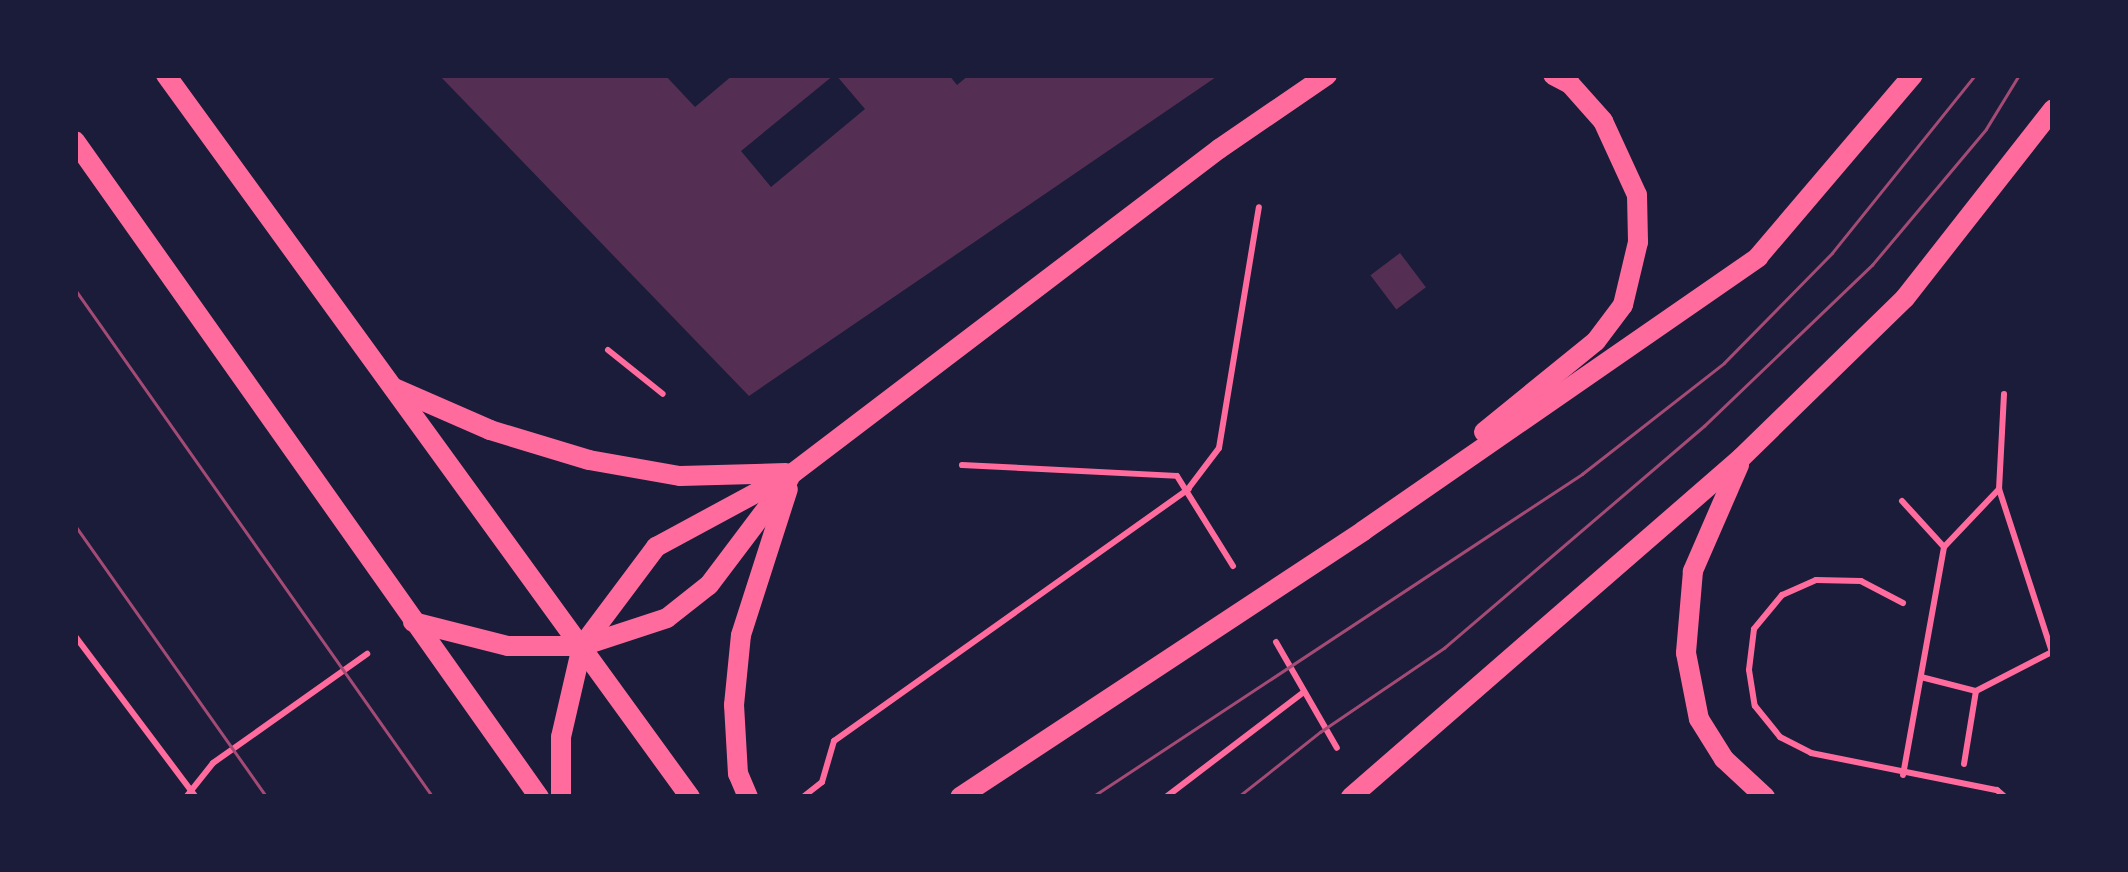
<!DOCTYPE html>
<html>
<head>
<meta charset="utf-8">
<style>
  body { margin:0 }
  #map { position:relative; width:2128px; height:872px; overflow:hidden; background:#1b1b3a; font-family:Jost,sans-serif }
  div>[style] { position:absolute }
  .building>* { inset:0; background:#542f53; transform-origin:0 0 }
  .path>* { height:6px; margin:-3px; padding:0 3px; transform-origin:3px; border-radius:3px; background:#ff6b9d }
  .secondary>* { height:20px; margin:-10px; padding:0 10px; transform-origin:10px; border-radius:10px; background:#ff6b9d }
  .tram>* { height:2.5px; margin:-1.25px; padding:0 1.25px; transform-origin:1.25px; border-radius:1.25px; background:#a44b75 }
  span { translate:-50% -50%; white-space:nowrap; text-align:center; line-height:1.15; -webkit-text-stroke:9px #1b1b3a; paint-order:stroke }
  .frame { position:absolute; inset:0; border:78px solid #1b1b3a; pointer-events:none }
</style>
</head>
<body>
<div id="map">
  <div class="building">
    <div style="clip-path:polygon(439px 75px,665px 75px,695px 107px,733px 75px,834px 75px,741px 151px,771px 187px,865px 109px,836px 75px,949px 75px,957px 85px,969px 75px,1219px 75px,749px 396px)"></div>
    <div style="left:1400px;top:253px;width:43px;height:37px;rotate:53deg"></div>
  </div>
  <div class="path">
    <div style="left:608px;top:350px;width:70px;rotate:38.7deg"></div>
    <div style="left:2004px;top:394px;width:95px;rotate:93deg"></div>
    <div style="left:1999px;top:489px;width:175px;rotate:72deg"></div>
    <div style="left:962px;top:465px;width:215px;rotate:2.9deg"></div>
    <div style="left:1177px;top:476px;width:106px;rotate:58.1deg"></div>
    <div style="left:1902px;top:501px;width:62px;rotate:47.6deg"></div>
    <div style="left:1903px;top:603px;width:47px;rotate:-152.4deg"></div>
    <div style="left:1861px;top:581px;width:45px;rotate:-178.7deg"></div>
    <div style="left:1816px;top:580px;width:37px;rotate:156deg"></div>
    <div style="left:1782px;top:595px;width:44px;rotate:129.5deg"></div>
    <div style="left:1754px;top:629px;width:41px;rotate:97deg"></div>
    <div style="left:1749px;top:670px;width:36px;rotate:81deg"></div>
    <div style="left:1755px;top:706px;width:40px;rotate:51deg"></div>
    <div style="left:1780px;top:737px;width:35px;rotate:27deg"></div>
    <div style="left:1811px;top:753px;width:190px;rotate:11.3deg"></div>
    <div style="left:1997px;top:790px;width:11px;rotate:41deg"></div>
    <div style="left:75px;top:636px;width:201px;rotate:53.1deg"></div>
    <div style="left:1276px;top:642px;width:122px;rotate:60.1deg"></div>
    <div style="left:1921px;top:677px;width:57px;rotate:14.3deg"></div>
    <div style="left:1976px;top:691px;width:85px;rotate:-27.2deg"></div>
    <div style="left:1964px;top:764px;width:74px;rotate:-80.7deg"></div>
    <div style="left:1903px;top:775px;width:232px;rotate:-79.8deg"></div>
    <div style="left:1944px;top:547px;width:80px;rotate:-46.5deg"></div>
    <div style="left:186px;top:797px;width:43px;rotate:-51.5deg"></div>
    <div style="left:213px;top:763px;width:189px;rotate:-35.3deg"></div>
    <div style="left:803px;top:797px;width:24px;rotate:-38deg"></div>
    <div style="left:822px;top:782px;width:43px;rotate:-73.7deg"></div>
    <div style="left:834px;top:741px;width:435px;rotate:-35.4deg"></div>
    <div style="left:1188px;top:489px;width:51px;rotate:-52.9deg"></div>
    <div style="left:1219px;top:448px;width:244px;rotate:-80.6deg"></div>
    <div style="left:1166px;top:797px;width:173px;rotate:-37.3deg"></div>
  </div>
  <div class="secondary">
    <div style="left:166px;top:75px;width:892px;rotate:54.03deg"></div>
    <div style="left:75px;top:141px;width:804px;rotate:54.73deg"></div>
    <div style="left:394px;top:388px;width:105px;rotate:23.6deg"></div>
    <div style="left:490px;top:430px;width:103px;rotate:16.9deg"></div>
    <div style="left:589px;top:460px;width:92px;rotate:10deg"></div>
    <div style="left:680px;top:476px;width:106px;rotate:-1.6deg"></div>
    <div style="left:1484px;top:432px;width:144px;rotate:-39.1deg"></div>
    <div style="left:1596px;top:341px;width:45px;rotate:-53.1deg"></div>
    <div style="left:1623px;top:305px;width:65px;rotate:-76.6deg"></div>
    <div style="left:1638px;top:242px;width:47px;rotate:-91.2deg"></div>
    <div style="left:1637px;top:195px;width:81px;rotate:-114.7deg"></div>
    <div style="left:1603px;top:121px;width:50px;rotate:-131.7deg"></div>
    <div style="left:1570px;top:84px;width:19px;rotate:-152deg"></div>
    <div style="left:1739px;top:465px;width:116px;rotate:113.5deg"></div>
    <div style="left:1693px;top:571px;width:82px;rotate:94.9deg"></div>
    <div style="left:1686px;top:653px;width:67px;rotate:78.9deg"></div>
    <div style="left:1699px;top:719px;width:47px;rotate:58deg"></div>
    <div style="left:1724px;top:759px;width:56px;rotate:42.8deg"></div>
    <div style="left:413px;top:622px;width:98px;rotate:14.2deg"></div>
    <div style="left:508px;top:646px;width:74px"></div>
    <div style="left:582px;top:646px;width:89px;rotate:-18.2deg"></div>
    <div style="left:667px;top:618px;width:53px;rotate:-38.2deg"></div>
    <div style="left:709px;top:585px;width:133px;rotate:-53deg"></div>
    <div style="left:561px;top:797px;width:60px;rotate:-90deg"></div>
    <div style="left:561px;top:737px;width:93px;rotate:-77deg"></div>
    <div style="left:582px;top:646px;width:124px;rotate:-53.2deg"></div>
    <div style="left:656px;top:547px;width:156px;rotate:-28.4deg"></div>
    <div style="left:793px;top:473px;width:535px;rotate:-37.26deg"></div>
    <div style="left:1219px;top:149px;width:131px;rotate:-34.4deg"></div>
    <div style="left:748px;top:797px;width:25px;rotate:-113deg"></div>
    <div style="left:738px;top:774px;width:69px;rotate:-93.3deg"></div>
    <div style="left:734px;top:705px;width:70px;rotate:-84.3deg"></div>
    <div style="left:741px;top:635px;width:153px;rotate:-72.2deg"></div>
    <div style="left:960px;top:797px;width:483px;rotate:-33.4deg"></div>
    <div style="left:1363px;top:531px;width:481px;rotate:-34.7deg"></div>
    <div style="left:1758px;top:257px;width:239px;rotate:-49.6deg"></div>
    <div style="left:1351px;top:797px;width:517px;rotate:-41deg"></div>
    <div style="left:1741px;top:458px;width:229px;rotate:-44.3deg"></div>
    <div style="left:1905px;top:298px;width:240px;rotate:-51.9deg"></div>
  </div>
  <div class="tram">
    <div style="left:75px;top:289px;width:621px;rotate:54.83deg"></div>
    <div style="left:75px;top:525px;width:333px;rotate:54.8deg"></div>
    <div style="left:1092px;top:797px;width:587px;rotate:-33.39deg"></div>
    <div style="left:1582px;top:474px;width:180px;rotate:-38deg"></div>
    <div style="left:1724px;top:363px;width:154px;rotate:-45.5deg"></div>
    <div style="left:1832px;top:253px;width:228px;rotate:-51.2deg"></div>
    <div style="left:1238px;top:797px;width:105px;rotate:-38.4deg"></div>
    <div style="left:1320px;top:732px;width:150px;rotate:-34.1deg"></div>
    <div style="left:1444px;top:648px;width:342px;rotate:-40.5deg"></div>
    <div style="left:1704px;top:426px;width:233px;rotate:-43.8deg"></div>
    <div style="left:1872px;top:265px;width:177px;rotate:-50deg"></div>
    <div style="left:1986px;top:129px;width:63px;rotate:-58.6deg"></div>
  </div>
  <div class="frame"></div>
</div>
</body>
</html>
